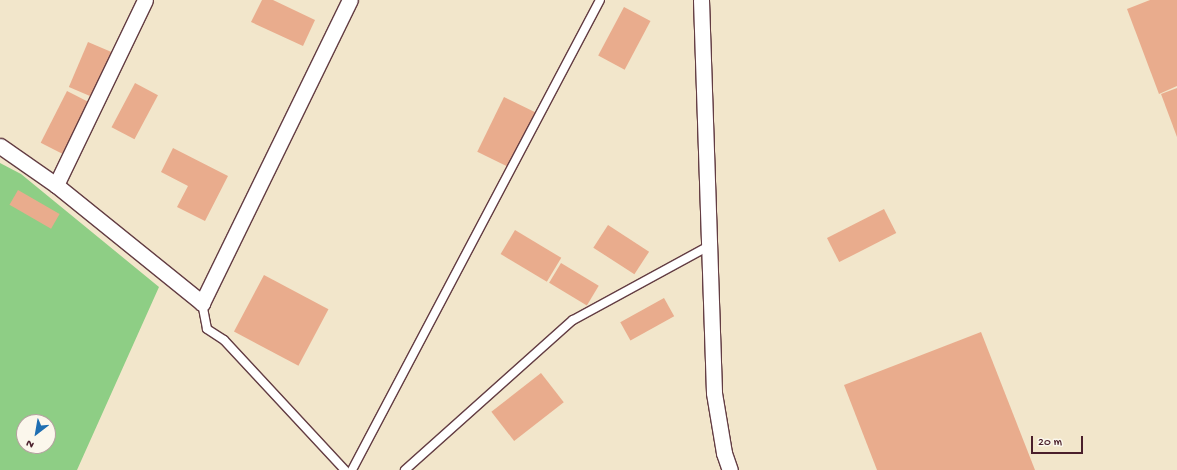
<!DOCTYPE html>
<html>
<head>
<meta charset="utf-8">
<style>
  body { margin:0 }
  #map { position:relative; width:1177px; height:470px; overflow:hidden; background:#f2e6cb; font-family:"Gochi Hand",sans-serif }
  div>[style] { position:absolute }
  .green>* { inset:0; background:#8ece85 }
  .building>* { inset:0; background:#e9ac8d; transform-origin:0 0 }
  .roads { filter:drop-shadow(1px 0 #633d43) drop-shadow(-1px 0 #633d43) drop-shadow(0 1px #633d43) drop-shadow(0 -1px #633d43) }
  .service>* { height:8px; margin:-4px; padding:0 4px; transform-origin:4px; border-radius:4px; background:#fff }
  .minor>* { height:15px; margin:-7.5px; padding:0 7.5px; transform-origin:7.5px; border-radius:7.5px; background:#fff }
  span { translate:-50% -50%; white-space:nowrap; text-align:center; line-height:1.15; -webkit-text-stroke:3px #fbf7ec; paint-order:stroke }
  .north { position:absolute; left:16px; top:414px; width:40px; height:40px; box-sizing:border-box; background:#fbf7ec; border:1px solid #b4a19f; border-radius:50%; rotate:211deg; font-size:11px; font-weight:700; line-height:16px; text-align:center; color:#4a1f2b }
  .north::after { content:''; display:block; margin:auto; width:14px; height:18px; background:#1f6fb2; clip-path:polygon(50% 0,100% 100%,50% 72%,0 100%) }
  .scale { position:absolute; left:1031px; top:436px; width:52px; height:18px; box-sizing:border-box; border:2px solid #4a1f2b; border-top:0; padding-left:5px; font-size:12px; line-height:14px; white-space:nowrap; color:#4a1f2b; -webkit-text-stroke:3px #fbf7ec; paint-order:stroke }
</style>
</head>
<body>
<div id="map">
  <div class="green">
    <div style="clip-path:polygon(evenodd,0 163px,21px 174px,159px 287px,77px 470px,0 470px,0 163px,24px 422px,48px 422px,48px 446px,24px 446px,24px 422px)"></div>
  </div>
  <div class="building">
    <div style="clip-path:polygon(262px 0,273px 0,315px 20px,303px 46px,251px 22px)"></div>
    <div style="clip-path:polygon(1150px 0,1177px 0,1177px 86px,1159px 94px,1127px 9px)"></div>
    <div style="left:624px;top:7px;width:30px;height:55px;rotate:28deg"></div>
    <div style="left:88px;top:42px;width:28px;height:49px;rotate:23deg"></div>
    <div style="left:135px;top:83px;width:26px;height:50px;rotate:28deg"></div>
    <div style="clip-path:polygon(1177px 88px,1177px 137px,1161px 94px)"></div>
    <div style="left:67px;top:91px;width:27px;height:58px;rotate:27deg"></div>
    <div style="left:504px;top:97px;width:41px;height:61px;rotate:26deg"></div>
    <div style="clip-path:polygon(173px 148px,228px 176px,205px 221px,177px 207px,188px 186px,161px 172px)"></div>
    <div style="left:18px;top:190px;width:48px;height:17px;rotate:30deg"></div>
    <div style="left:884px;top:209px;width:27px;height:64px;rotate:63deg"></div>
    <div style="left:608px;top:225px;width:49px;height:27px;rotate:33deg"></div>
    <div style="left:515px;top:230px;width:54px;height:28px;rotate:31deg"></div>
    <div style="left:561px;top:263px;width:44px;height:23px;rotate:31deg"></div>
    <div style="left:264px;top:275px;width:73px;height:64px;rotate:28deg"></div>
    <div style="left:664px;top:298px;width:21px;height:50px;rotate:61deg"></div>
    <div style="clip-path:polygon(981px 332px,1035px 470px,877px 470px,844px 385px)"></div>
    <div style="left:541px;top:373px;width:37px;height:63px;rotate:52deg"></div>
  </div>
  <div class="roads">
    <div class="service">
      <div style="left:202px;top:303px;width:26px;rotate:79deg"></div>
      <div style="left:207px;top:329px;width:20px;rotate:33deg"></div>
      <div style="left:224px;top:340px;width:178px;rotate:47.1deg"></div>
      <div style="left:352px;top:470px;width:531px;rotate:-62.18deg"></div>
      <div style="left:405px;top:470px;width:225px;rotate:-41.8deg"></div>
      <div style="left:573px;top:320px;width:155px;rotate:-28.6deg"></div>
    </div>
    <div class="minor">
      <div style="left:701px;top:0;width:393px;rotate:88.1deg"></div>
      <div style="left:714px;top:393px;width:61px;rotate:80.5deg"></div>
      <div style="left:724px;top:453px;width:18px;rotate:71deg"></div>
      <div style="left:0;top:146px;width:68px;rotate:34.9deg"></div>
      <div style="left:56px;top:185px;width:188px;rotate:38.9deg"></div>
      <div style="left:202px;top:303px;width:337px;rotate:-64deg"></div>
      <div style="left:56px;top:185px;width:205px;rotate:-64.3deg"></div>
    </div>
  </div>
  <div class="north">N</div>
  <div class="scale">20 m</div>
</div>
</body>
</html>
